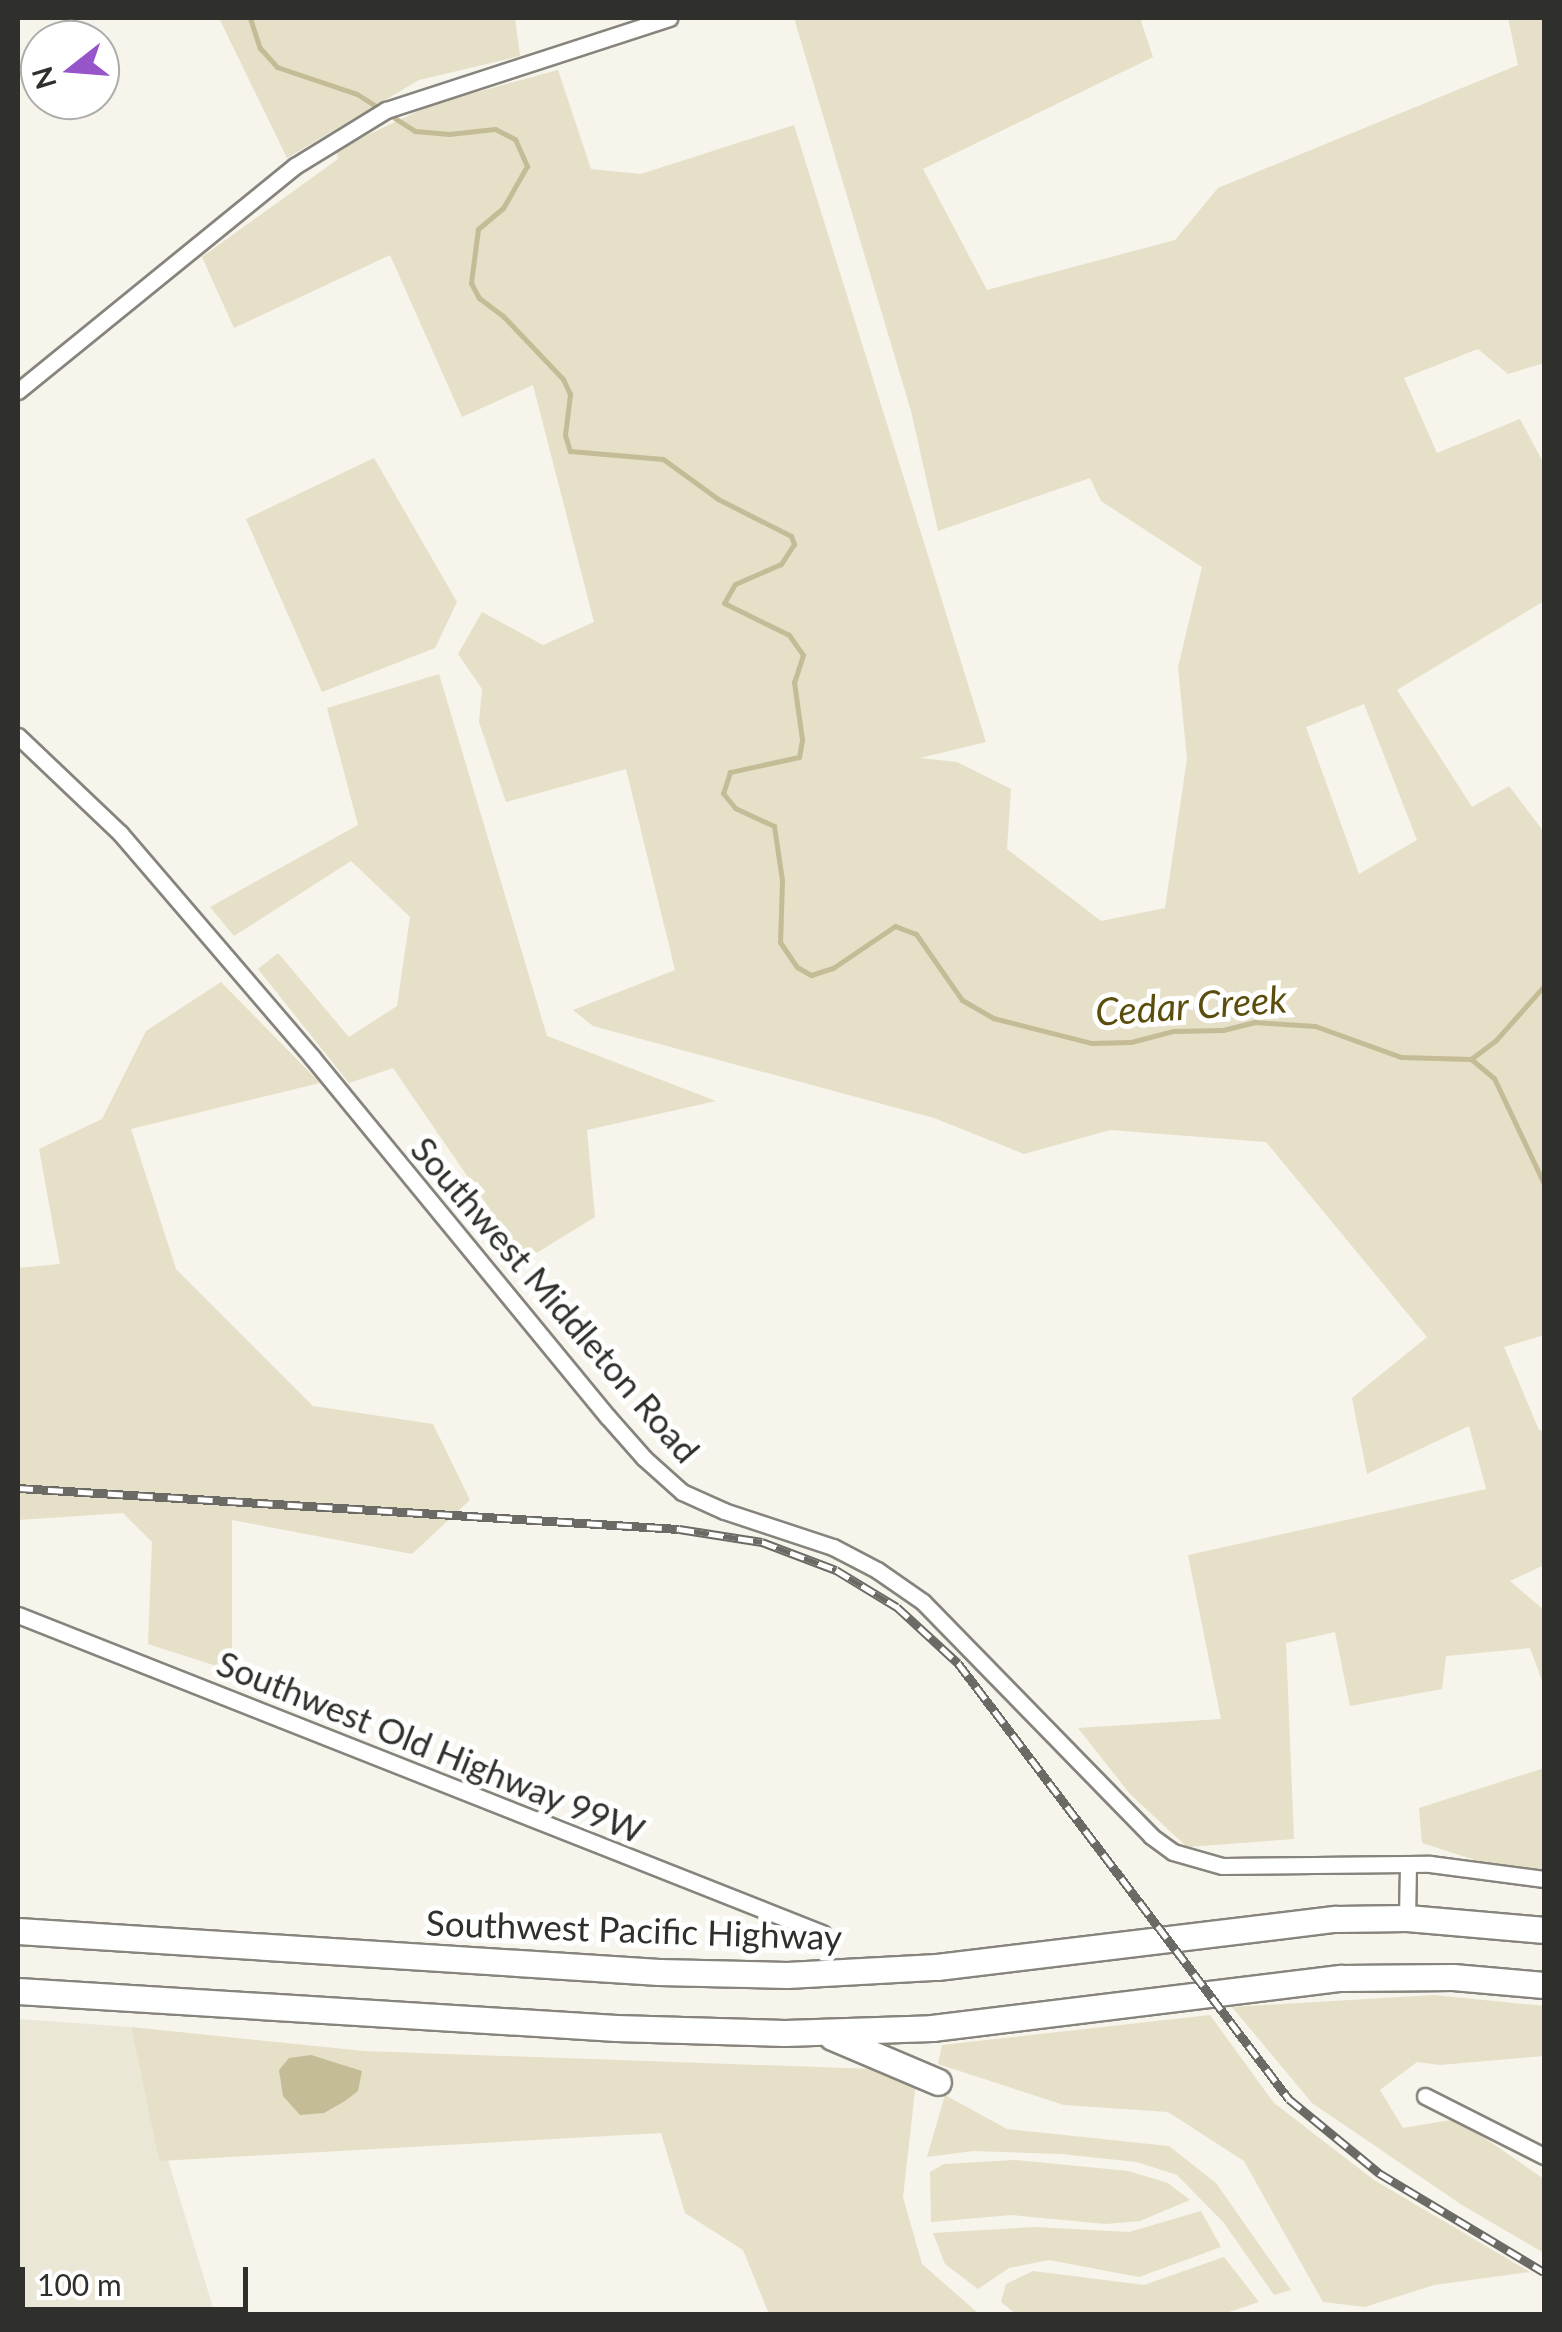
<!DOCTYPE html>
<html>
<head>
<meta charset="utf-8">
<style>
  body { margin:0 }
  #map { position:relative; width:1562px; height:2332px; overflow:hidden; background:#f6f4eb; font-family:Lato,sans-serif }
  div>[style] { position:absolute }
  .built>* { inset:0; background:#eae7d7 }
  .green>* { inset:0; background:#e5e0c7 }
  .water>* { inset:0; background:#c4bc96 }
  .stream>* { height:5px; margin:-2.5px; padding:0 2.5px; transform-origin:2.5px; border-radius:2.5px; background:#c4bc96 }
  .roads { filter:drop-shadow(2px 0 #86847c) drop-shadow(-2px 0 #86847c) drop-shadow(0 2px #86847c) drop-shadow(0 -2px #86847c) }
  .minor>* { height:15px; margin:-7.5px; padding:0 7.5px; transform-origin:7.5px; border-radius:7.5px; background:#fff }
  .trunk>* { height:25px; margin:-12.5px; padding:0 12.5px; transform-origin:12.5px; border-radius:12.5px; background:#fff }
  .rail>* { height:9px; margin-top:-4.5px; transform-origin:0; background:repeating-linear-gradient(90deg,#fff 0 15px,#6b6a65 0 30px); box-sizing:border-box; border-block:2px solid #6b6a65 }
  span { translate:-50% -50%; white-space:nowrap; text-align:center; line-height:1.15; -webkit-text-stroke:10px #fff; paint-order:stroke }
  .street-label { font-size:35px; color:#2f2f2b }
  .water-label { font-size:38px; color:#5b4e0d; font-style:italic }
  .frame { position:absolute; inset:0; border:20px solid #2f2f2b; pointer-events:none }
  .north { position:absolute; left:20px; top:20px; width:100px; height:100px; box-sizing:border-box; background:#fff; border:2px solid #acacaa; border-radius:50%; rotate:253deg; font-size:28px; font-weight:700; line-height:40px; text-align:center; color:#2f2f2b }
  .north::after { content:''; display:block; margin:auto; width:35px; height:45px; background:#9755ca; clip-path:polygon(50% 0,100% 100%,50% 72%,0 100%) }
  .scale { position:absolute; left:20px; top:2267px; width:228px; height:45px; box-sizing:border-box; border:5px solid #2f2f2b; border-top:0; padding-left:12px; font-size:30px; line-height:35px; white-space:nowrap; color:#2f2f2b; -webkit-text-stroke:8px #fff; paint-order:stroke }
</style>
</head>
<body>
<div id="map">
  <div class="built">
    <div style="clip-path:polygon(18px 2019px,131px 2027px,159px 2161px,168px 2160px,215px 2314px,18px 2314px)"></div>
  </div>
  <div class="green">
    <div style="clip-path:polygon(219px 18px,515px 18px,520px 56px,419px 80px,287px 158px)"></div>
    <div style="clip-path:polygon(evenodd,794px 18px,1140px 18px,1153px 57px,923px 169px,987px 290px,1175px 240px,1218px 188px,1518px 65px,1508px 18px,1544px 18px,1544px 363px,1508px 374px,1478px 349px,1404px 378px,1437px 453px,1520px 419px,1544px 464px,1544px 601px,1397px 690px,1472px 807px,1509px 786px,1544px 832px,1544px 1335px,1504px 1347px,1539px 1430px,1544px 1431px,1544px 1565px,1510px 1581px,1544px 1610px,1544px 1686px,1530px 1648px,1446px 1656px,1442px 1689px,1350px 1706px,1335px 1632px,1286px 1643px,1294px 1839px,1187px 1847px,1130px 1794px,1078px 1728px,1221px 1719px,1188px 1555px,1486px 1489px,1469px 1426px,1367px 1474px,1352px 1398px,1427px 1337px,1266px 1142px,1110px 1130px,1024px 1154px,934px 1118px,593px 1026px,573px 1010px,675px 970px,626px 769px,506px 802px,479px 722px,482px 689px,458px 654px,482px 612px,543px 645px,594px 622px,533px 385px,462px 417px,390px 255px,234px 328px,202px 257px,338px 159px,336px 150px,433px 104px,558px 70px,591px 169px,641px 174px,794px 125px,986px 742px,920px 758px,957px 762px,1011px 789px,1007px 849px,1101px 921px,1165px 908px,1187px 759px,1178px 667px,1202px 567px,1101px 501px,1090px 478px,938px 531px,911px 411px,794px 18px,1364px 704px,1417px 840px,1359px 874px,1306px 727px,1364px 704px)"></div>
    <div style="clip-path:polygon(374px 458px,457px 602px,435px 648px,322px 692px,246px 519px)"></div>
    <div style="clip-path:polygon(439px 674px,547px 1036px,716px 1101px,587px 1130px,595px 1217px,525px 1260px,393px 1068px,349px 1083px,258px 969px,278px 953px,349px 1037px,397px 1006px,410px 917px,351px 861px,234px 936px,210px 907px,358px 825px,327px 708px)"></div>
    <div style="clip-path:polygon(221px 982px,320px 1083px,131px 1129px,176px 1269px,313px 1406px,433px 1424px,470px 1500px,412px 1554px,232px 1520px,232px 1671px,148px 1644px,152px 1542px,123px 1513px,18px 1520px,18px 1268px,60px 1264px,39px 1149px,102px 1119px,146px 1031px)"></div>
    <div style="clip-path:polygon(1544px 1768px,1544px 1872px,1494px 1866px,1422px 1843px,1419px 1808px)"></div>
    <div style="clip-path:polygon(1434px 1995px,1544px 2006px,1544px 2056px,1440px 2065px,1417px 2062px,1380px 2090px,1403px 2128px,1457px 2119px,1544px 2179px,1544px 2253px,1462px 2205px,1312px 2103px,1232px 2007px)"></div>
    <div style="clip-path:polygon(1210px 2015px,1274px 2103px,1374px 2180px,1530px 2272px,1434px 2285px,1365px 2307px,1323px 2302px,1244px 2161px,1168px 2112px,1064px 2105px,938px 2064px,942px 2045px)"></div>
    <div style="clip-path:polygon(131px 2027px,364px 2051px,873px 2069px,916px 2082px,903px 2197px,922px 2264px,979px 2314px,769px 2314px,743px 2250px,685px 2213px,661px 2133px,159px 2161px)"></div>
    <div style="clip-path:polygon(945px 2095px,1007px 2129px,1169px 2146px,1216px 2183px,1291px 2290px,1274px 2295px,1224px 2223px,1177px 2175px,1137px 2162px,1061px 2154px,973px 2151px,927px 2157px)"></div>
    <div style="clip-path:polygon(1015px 2160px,1128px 2171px,1168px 2183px,1190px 2200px,1140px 2221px,1106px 2224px,1012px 2215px,931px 2222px,930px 2172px,944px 2164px)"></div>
    <div style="clip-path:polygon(1201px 2211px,1221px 2247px,1139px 2277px,1049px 2260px,1009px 2268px,978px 2289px,945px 2264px,933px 2233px,1034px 2227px,1129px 2232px)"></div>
    <div style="clip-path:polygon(1224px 2257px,1259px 2302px,1223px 2314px,1016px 2314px,1001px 2302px,1006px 2284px,1033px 2271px,1144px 2285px)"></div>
  </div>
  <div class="water">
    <div style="clip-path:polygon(311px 2055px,362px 2071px,358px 2091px,345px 2101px,324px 2113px,300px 2115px,283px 2096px,279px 2070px,289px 2058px)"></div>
  </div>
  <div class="stream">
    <div style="left:250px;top:18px;width:32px;rotate:72deg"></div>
    <div style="left:260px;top:48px;width:25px;rotate:48deg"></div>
    <div style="left:277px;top:67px;width:84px;rotate:18.6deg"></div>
    <div style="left:357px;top:94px;width:69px;rotate:32.5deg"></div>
    <div style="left:415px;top:131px;width:34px;rotate:5deg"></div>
    <div style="left:449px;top:134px;width:46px;rotate:-6.2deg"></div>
    <div style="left:495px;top:129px;width:22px;rotate:27deg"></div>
    <div style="left:515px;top:139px;width:30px;rotate:66deg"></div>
    <div style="left:527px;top:166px;width:48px;rotate:119.7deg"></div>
    <div style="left:503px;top:208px;width:33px;rotate:140deg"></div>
    <div style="left:478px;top:229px;width:54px;rotate:97.4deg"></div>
    <div style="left:471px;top:283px;width:17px;rotate:62deg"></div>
    <div style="left:479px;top:298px;width:30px;rotate:37deg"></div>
    <div style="left:503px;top:316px;width:87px;rotate:46.4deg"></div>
    <div style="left:563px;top:379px;width:17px;rotate:65deg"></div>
    <div style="left:570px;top:394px;width:41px;rotate:97deg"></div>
    <div style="left:565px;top:435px;width:17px;rotate:73deg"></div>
    <div style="left:570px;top:451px;width:93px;rotate:4.9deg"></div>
    <div style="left:663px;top:459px;width:68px;rotate:36deg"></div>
    <div style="left:718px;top:499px;width:82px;rotate:26.9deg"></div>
    <div style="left:791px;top:536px;width:9px;rotate:69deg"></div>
    <div style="left:794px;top:544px;width:24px;rotate:123deg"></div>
    <div style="left:781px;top:564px;width:50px;rotate:156.5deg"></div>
    <div style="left:735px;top:584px;width:22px;rotate:120deg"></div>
    <div style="left:724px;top:603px;width:72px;rotate:26.2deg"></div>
    <div style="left:789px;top:635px;width:24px;rotate:55deg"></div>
    <div style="left:803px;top:655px;width:28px;rotate:108deg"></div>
    <div style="left:794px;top:682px;width:59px;rotate:82.1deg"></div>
    <div style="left:802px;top:740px;width:17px;rotate:100deg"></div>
    <div style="left:799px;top:757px;width:71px;rotate:167.7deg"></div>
    <div style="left:730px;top:772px;width:22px;rotate:108deg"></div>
    <div style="left:723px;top:793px;width:19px;rotate:51deg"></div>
    <div style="left:735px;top:808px;width:43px;rotate:24.8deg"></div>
    <div style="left:774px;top:826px;width:55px;rotate:81.6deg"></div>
    <div style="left:782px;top:880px;width:62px;rotate:91.8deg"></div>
    <div style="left:780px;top:942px;width:30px;rotate:56deg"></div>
    <div style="left:797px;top:967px;width:16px;rotate:30deg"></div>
    <div style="left:811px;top:975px;width:23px;rotate:-18deg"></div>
    <div style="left:833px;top:968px;width:75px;rotate:-34.1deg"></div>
    <div style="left:895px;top:926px;width:22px;rotate:21deg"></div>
    <div style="left:916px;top:934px;width:80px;rotate:55.1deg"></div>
    <div style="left:962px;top:1000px;width:36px;rotate:30deg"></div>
    <div style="left:993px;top:1018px;width:101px;rotate:14.3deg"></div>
    <div style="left:1091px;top:1043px;width:40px;rotate:-1.4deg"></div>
    <div style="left:1131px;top:1042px;width:43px;rotate:-14.7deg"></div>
    <div style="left:1173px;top:1031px;width:50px;rotate:-1.1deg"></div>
    <div style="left:1223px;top:1030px;width:32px;rotate:-14deg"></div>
    <div style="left:1254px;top:1022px;width:61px;rotate:3.8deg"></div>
    <div style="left:1315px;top:1026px;width:91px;rotate:19.8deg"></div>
    <div style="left:1401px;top:1057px;width:70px;rotate:1.6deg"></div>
    <div style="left:1471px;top:1059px;width:30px;rotate:40deg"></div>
    <div style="left:1494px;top:1078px;width:117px;rotate:64.7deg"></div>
    <div style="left:1471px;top:1059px;width:31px;rotate:-37deg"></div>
    <div style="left:1496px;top:1040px;width:72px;rotate:-48.4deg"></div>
  </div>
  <div class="roads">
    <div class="minor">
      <div style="left:18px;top:391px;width:357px;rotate:-39.1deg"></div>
      <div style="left:295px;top:166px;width:107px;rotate:-31.6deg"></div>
      <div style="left:386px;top:110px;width:298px;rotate:-18deg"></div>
      <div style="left:18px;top:736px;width:141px;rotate:43.6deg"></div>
      <div style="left:120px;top:833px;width:295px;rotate:49.4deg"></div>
      <div style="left:312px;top:1057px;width:465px;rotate:50.6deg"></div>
      <div style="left:607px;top:1416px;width:56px;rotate:48.6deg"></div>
      <div style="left:644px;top:1458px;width:51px;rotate:41.8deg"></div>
      <div style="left:682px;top:1492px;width:46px;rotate:24.3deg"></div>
      <div style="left:724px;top:1511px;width:115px;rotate:18.3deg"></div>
      <div style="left:833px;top:1547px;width:50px;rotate:27.6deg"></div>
      <div style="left:877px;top:1570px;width:56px;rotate:34.8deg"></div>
      <div style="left:923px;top:1602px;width:327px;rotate:45.7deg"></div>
      <div style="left:1151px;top:1836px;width:27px;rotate:36deg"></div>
      <div style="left:1173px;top:1852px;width:51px;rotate:15.9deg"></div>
      <div style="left:1222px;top:1866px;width:208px;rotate:-0.6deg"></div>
      <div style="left:1430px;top:1864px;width:115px;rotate:7.5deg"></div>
      <div style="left:18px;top:1615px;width:865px;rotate:21.58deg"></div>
      <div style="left:1407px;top:1918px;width:54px;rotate:-88.9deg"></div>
      <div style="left:1425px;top:2096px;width:133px;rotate:26.8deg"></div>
    </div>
    <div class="trunk">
      <div style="left:18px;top:1931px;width:642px;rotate:3.66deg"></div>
      <div style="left:659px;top:1972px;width:128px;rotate:1.3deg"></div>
      <div style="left:787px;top:1975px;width:150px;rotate:-3.1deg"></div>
      <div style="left:937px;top:1967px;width:402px;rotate:-6.9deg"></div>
      <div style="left:1336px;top:1919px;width:71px;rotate:-0.8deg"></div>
      <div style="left:1407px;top:1918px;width:138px;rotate:5deg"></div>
      <div style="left:18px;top:1991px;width:599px;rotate:3.54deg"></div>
      <div style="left:616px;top:2028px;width:169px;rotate:1.7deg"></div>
      <div style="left:785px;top:2033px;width:147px;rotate:-1.9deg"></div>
      <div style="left:932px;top:2028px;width:413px;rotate:-7deg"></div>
      <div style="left:1342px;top:1978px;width:111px;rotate:-0.5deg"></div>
      <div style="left:1453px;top:1977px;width:91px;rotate:5deg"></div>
      <div style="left:832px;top:2037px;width:115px;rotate:23deg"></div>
    </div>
  </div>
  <div class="rail">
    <div style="left:18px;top:1488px;width:662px;rotate:3.55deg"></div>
    <div style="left:679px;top:1529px;width:84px;rotate:8.9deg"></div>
    <div style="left:762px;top:1542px;width:79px;rotate:20.7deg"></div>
    <div style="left:836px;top:1570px;width:71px;rotate:31.2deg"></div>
    <div style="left:897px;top:1607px;width:83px;rotate:42.6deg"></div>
    <div style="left:958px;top:1663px;width:547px;rotate:52.8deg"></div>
    <div style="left:1289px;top:2099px;width:117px;rotate:39.4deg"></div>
    <div style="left:1379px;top:2173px;width:192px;rotate:31deg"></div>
  </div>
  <div class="street-label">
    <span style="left:556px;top:1299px;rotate:49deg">Southwest Middleton Road</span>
    <span style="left:431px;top:1746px;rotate:22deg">Southwest Old Highway 99W</span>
    <span style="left:634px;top:1929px;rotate:2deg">Southwest Pacific Highway</span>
  </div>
  <div class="water-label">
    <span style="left:1191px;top:1005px;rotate:-4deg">Cedar Creek</span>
  </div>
  <div class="frame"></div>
  <div class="north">N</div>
  <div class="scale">100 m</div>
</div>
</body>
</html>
